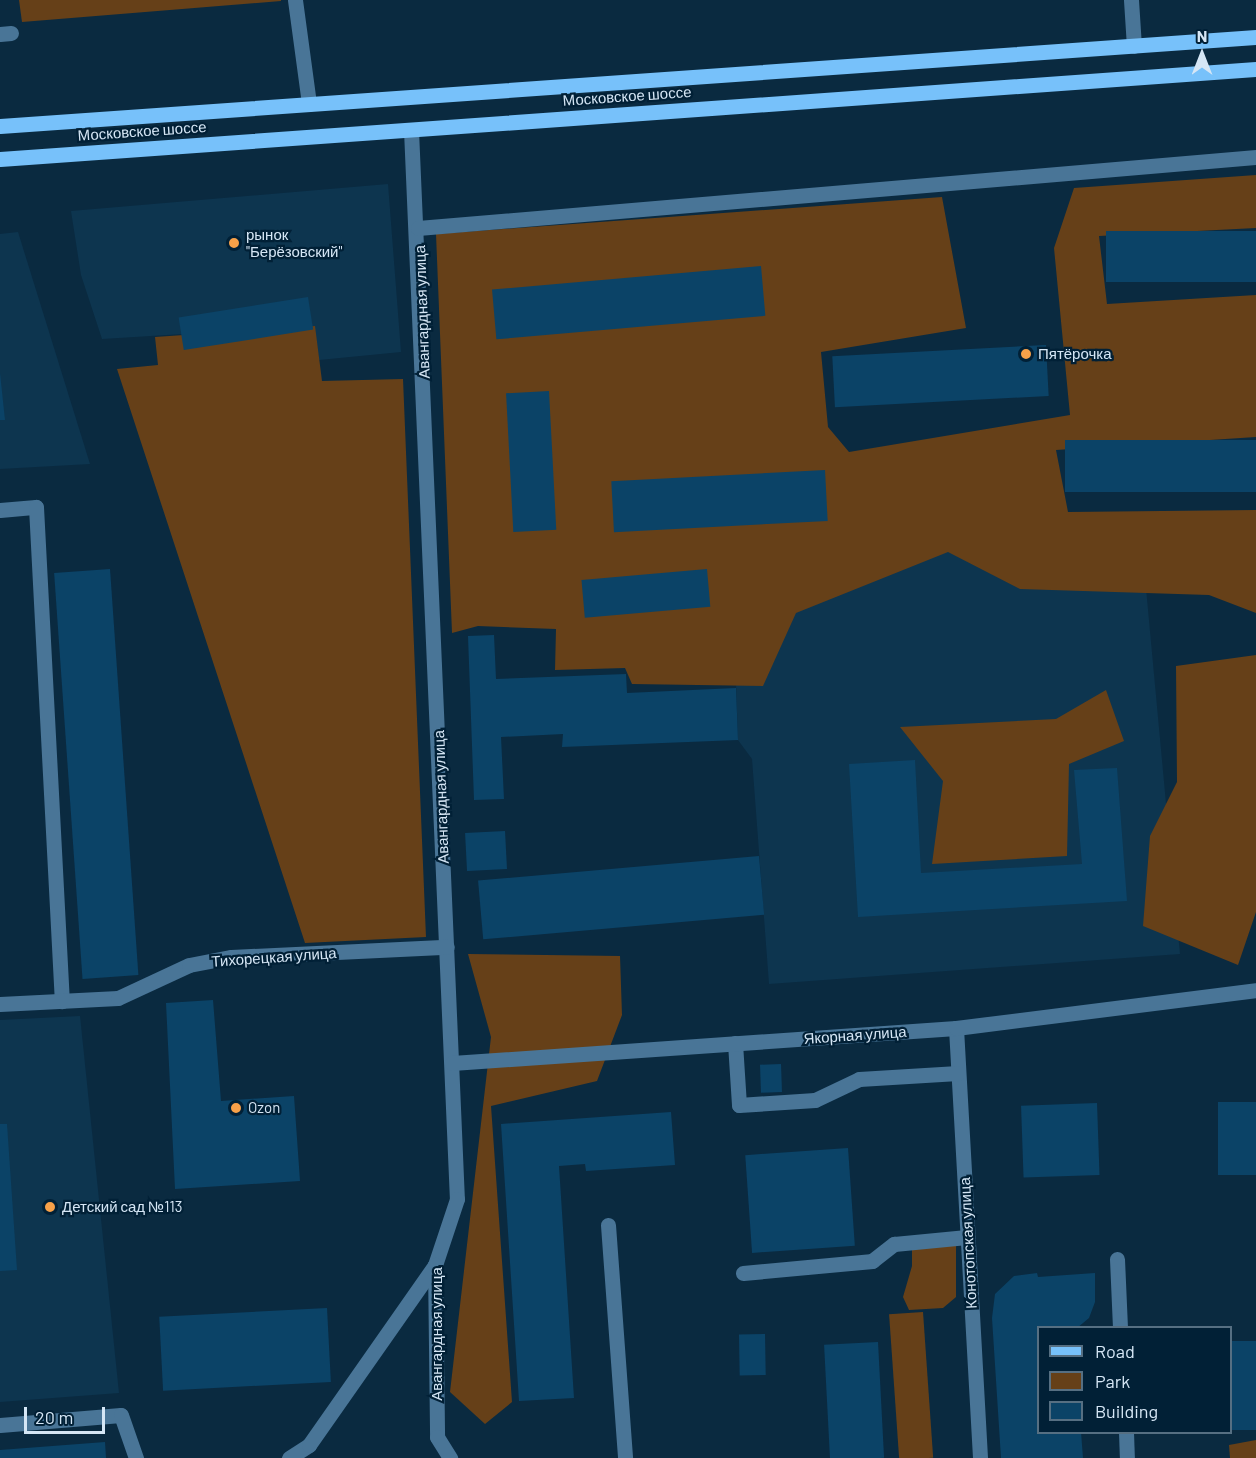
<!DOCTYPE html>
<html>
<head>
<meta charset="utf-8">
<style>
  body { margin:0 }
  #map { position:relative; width:1256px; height:1458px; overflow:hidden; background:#0a2a40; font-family:Barlow,sans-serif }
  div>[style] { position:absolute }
  .built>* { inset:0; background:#0d354f }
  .green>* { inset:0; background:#664018; transform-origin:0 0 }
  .building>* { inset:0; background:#0b4367; transform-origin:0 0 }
  .minor>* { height:15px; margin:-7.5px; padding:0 7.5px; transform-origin:7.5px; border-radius:7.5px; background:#497597 }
  .major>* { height:15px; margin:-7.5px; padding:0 7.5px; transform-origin:7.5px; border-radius:7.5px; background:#77c1fa }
  .dots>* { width:16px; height:16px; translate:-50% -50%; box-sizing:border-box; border:3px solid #012036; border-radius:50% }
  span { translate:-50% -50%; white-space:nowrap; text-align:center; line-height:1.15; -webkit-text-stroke:4.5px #012036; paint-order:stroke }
  .street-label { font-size:15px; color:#d5e6f5 }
  .poi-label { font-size:15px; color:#d5e6f5 }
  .left { translate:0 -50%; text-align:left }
  .legend { position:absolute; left:1037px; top:1326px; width:195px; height:108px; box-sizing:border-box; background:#012036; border:2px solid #566f82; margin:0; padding:8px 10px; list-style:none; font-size:18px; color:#d5e6f5 }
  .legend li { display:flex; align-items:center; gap:12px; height:30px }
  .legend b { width:30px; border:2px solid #566f82 }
  .north { position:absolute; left:1172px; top:24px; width:60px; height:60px; -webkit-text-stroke:4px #012036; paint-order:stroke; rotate:0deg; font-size:16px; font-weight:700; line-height:24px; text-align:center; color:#d5e6f5 }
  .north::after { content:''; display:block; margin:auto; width:21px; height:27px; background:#d5e6f5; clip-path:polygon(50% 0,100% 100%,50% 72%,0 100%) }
  .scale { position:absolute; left:24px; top:1407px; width:81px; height:27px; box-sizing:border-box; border:3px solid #d5e6f5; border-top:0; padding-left:8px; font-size:18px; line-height:21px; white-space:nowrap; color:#d5e6f5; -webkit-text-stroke:4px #012036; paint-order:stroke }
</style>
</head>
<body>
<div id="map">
  <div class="built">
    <div style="clip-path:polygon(388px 184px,401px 352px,319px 360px,314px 326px,102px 339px,81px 275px,71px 211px)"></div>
    <div style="clip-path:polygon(18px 232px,90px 464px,0 469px,0 234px)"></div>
    <div style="clip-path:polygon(1139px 513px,1180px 954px,769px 984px,752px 759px,738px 740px,731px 543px)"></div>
    <div style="clip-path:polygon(80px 1016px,119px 1393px,0 1402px,0 1020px)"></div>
  </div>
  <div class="green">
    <div style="clip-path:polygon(19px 0,281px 0,281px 1px,22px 22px)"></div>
    <div style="clip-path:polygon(1256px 175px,1256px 228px,1099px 236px,1107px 304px,1256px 295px,1256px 437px,1056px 450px,1068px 512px,1256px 510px,1256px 613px,1209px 595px,1020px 589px,948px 552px,796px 613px,763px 686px,632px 684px,625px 668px,555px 670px,556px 629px,478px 626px,452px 633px,436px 234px,942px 197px,966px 328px,821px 352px,828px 427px,849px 452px,1070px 415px,1054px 248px,1074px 188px)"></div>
    <div style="clip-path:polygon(315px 326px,322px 381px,403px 379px,426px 937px,305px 943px,117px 369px,158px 365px,155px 337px)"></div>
    <div style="clip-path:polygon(1256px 655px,1256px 912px,1238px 965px,1143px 926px,1150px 836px,1177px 782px,1176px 666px)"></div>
    <div style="clip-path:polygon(1106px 690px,1124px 741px,1069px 764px,1067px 856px,932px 864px,943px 781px,900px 727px,1056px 719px)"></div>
    <div style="clip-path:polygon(468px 954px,620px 956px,622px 1015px,597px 1081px,491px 1106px,512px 1402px,485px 1424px,450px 1392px,491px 1037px)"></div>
    <div style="clip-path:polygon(956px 1242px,956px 1297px,943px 1308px,909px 1310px,903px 1297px,912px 1266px,912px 1244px)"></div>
    <div style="left:923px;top:1312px;width:146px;height:34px;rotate:86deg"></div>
    <div style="clip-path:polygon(1256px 1440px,1256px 1458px,1230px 1458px,1229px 1445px)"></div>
  </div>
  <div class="building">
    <div style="left:1256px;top:231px;width:51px;height:150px;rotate:90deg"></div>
    <div style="left:761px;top:266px;width:50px;height:270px;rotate:85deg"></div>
    <div style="left:308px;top:297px;width:33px;height:131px;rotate:81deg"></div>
    <div style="left:1046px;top:345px;width:51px;height:214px;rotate:87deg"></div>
    <div style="clip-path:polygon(0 373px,5px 420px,0 420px)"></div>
    <div style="left:549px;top:391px;width:139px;height:43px;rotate:87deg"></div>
    <div style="left:1256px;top:440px;width:52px;height:191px;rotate:90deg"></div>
    <div style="left:825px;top:470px;width:51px;height:214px;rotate:87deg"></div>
    <div style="left:110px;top:569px;width:407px;height:56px;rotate:86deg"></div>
    <div style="left:707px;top:569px;width:38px;height:126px;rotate:85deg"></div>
    <div style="clip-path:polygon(494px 635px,496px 679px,626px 674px,627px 693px,736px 688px,738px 740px,562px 747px,563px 734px,501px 737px,504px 799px,474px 800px,468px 636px)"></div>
    <div style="clip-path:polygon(915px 760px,921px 873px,1082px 864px,1074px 770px,1117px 768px,1127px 901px,858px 917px,849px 764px)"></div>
    <div style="left:505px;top:831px;width:38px;height:40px;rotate:87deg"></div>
    <div style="left:759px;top:856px;width:59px;height:282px;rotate:85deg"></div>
    <div style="clip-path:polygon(213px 1000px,221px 1101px,294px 1096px,300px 1181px,175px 1189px,166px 1003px)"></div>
    <div style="left:781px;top:1064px;width:28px;height:21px;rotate:88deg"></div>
    <div style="left:1256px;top:1102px;width:73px;height:38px;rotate:90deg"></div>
    <div style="left:1097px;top:1103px;width:72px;height:76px;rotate:88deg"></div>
    <div style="clip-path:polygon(671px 1112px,675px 1165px,586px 1171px,585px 1164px,559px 1166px,574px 1398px,519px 1401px,501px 1124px)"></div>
    <div style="clip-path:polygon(0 1124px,7px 1124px,17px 1270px,0 1271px)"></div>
    <div style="left:848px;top:1148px;width:98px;height:103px;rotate:86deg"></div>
    <div style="clip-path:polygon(1037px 1273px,1038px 1277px,1095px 1273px,1095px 1302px,1089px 1318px,1077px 1328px,1038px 1328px,1038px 1432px,1081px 1432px,1083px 1458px,1001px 1458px,992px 1318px,995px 1294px,1014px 1276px)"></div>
    <div style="left:327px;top:1308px;width:74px;height:168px;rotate:87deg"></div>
    <div style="left:765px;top:1334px;width:41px;height:26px;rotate:89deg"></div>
    <div style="left:1256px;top:1341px;width:89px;height:26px;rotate:90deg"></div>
    <div style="left:878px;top:1342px;width:116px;height:54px;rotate:87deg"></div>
    <div style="clip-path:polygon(105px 1442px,106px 1458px,0 1458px,0 1450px)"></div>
  </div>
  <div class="minor">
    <div style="left:295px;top:0;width:105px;rotate:82.3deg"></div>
    <div style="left:1131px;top:0;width:46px;rotate:86.3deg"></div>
    <div style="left:0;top:34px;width:11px;rotate:-5deg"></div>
    <div style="left:411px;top:130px;width:1070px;rotate:87.54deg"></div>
    <div style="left:457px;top:1199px;width:70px;rotate:108.4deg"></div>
    <div style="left:435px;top:1265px;width:172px;rotate:89.3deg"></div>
    <div style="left:437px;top:1437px;width:25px;rotate:58deg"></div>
    <div style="left:418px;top:228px;width:841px;rotate:-4.84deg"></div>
    <div style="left:0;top:510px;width:36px;rotate:-5deg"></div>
    <div style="left:36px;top:507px;width:495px;rotate:87deg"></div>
    <div style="left:0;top:1004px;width:118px;rotate:-2.9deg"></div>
    <div style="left:118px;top:998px;width:78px;rotate:-24.9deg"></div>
    <div style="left:189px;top:965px;width:43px;rotate:-10.8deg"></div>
    <div style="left:231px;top:957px;width:216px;rotate:-2.7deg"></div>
    <div style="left:956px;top:1028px;width:431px;rotate:86.8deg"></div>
    <div style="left:735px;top:1043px;width:62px;rotate:86.3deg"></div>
    <div style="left:739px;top:1105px;width:76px;rotate:-3.8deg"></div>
    <div style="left:815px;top:1100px;width:49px;rotate:-25.5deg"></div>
    <div style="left:859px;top:1079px;width:99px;rotate:-3.5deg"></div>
    <div style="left:452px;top:1063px;width:505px;rotate:-3.97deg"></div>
    <div style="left:956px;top:1028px;width:302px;rotate:-7.2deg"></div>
    <div style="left:608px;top:1225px;width:234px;rotate:85.8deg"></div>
    <div style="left:1117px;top:1259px;width:69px;rotate:87.5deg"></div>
    <div style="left:743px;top:1273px;width:130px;rotate:-5.3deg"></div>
    <div style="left:872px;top:1261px;width:28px;rotate:-38deg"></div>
    <div style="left:894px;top:1244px;width:73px;rotate:-5.5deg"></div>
    <div style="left:0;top:1425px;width:121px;rotate:-4.7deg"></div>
    <div style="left:121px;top:1415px;width:46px;rotate:70.8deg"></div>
    <div style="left:1126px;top:1432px;width:26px;rotate:88deg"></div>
    <div style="left:289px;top:1458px;width:24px;rotate:-33deg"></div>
    <div style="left:309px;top:1445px;width:220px;rotate:-55deg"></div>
  </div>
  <div class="major">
    <div style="left:0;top:126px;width:1259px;rotate:-4.05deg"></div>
    <div style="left:0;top:159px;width:1259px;rotate:-4.1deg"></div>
  </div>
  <div class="dots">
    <div style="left:234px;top:243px;background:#f7a149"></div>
    <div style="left:1026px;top:354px;background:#f7a149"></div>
    <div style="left:236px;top:1108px;background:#f7a149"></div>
    <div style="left:50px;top:1207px;background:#f7a149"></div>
  </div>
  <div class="street-label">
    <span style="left:627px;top:96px;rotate:-4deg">Московское шоссе</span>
    <span style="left:142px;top:131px;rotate:-4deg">Московское шоссе</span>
    <span style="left:422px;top:312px;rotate:-92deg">Авангардная улица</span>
    <span style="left:441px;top:797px;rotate:-92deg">Авангардная улица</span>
    <span style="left:274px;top:957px;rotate:-4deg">Тихорецкая улица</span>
    <span style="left:855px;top:1035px;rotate:-4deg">Якорная улица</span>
    <span style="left:968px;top:1243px;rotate:-93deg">Конотопская улица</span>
    <span style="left:437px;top:1334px;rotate:-90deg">Авангардная улица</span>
  </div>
  <div class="poi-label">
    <span class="left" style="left:246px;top:243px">рынок<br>"Берёзовский"</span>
    <span class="left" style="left:1038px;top:354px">Пятёрочка</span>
    <span class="left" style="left:248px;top:1108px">Ozon</span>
    <span class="left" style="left:62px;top:1207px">Детский сад №113</span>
  </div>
  <ul class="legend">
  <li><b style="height:8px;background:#77c1fa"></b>Road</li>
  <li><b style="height:16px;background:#664018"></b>Park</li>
  <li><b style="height:16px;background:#0b4367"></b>Building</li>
  </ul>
  <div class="north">N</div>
  <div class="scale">20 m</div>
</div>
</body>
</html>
